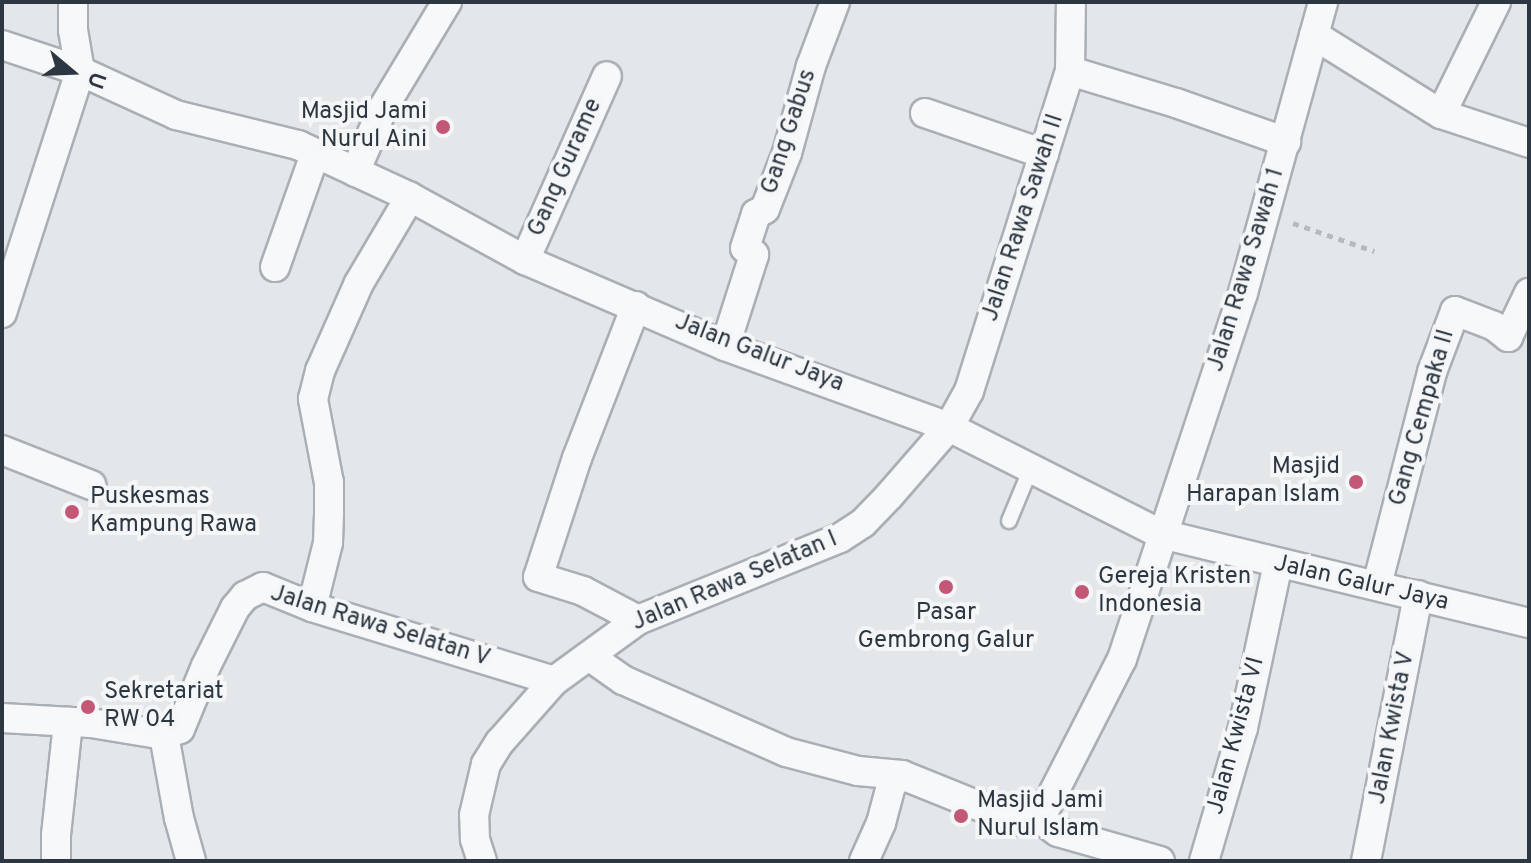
<!DOCTYPE html>
<html>
<head>
<meta charset="utf-8">
<style>
  body { margin:0 }
  #map { position:relative; width:1531px; height:863px; overflow:hidden; background:#e4e7ea; font-family:Overpass,sans-serif }
  div>[style] { position:absolute }
  .path>* { height:5px; margin-top:-2.5px; transform-origin:0; background:repeating-linear-gradient(90deg,#b6babe 0 6px,transparent 0 12px) }
  .roads { filter:drop-shadow(2px 0 #a9afb4) drop-shadow(-2px 0 #a9afb4) drop-shadow(0 2px #a9afb4) drop-shadow(0 -2px #a9afb4) }
  .lane>* { height:14px; margin:-7px; padding:0 7px; transform-origin:7px; border-radius:7px; background:#f6f8f9 }
  .street>* { height:28px; margin:-14px; padding:0 14px; transform-origin:14px; border-radius:14px; background:#f6f8f9 }
  .dots>* { width:22px; height:22px; translate:-50% -50%; box-sizing:border-box; border:4px solid #f4f6f8; border-radius:50% }
  span { translate:-50% -50%; white-space:nowrap; text-align:center; line-height:1.15; -webkit-text-stroke:8px #f4f6f8; paint-order:stroke }
  .poi-label { font-size:24px; color:#2d3741 }
  .right { translate:-100% -50%; text-align:right }
  .left { translate:0 -50%; text-align:left }
  .street-label { font-size:24px; color:#2d3741 }
  .frame { position:absolute; inset:0; border:4px solid #2d3741; pointer-events:none }
  .north { position:absolute; left:32px; top:32px; width:80px; height:80px; -webkit-text-stroke:6px #f4f6f8; paint-order:stroke; rotate:109deg; font-size:22px; font-weight:700; line-height:32px; text-align:center; color:#2d3741 }
  .north::after { content:''; display:block; margin:auto; width:28px; height:36px; background:#2d3741; clip-path:polygon(50% 0,100% 100%,50% 72%,0 100%) }
</style>
</head>
<body>
<div id="map">
  <div class="path">
    <div style="left:1293px;top:223px;width:86px;rotate:19.1deg"></div>
  </div>
  <div class="roads">
    <div class="lane">
      <div style="left:1009px;top:521px;width:57px;rotate:-67.5deg"></div>
    </div>
    <div class="street">
      <div style="left:1314px;top:35px;width:150px;rotate:31.9deg"></div>
      <div style="left:1441px;top:114px;width:93px;rotate:18.2deg"></div>
      <div style="left:2px;top:45px;width:82px;rotate:18.4deg"></div>
      <div style="left:80px;top:71px;width:106px;rotate:24.6deg"></div>
      <div style="left:176px;top:115px;width:126px;rotate:13.8deg"></div>
      <div style="left:298px;top:145px;width:123px;rotate:24.9deg"></div>
      <div style="left:410px;top:197px;width:131px;rotate:28.7deg"></div>
      <div style="left:525px;top:260px;width:218px;rotate:23.3deg"></div>
      <div style="left:725px;top:346px;width:238px;rotate:19.9deg"></div>
      <div style="left:949px;top:427px;width:237px;rotate:26.8deg"></div>
      <div style="left:1161px;top:534px;width:379px;rotate:13.6deg"></div>
      <div style="left:1070px;top:71px;width:111px;rotate:16.8deg"></div>
      <div style="left:1176px;top:103px;width:117px;rotate:19.5deg"></div>
      <div style="left:925px;top:113px;width:126px;rotate:19deg"></div>
      <div style="left:1441px;top:114px;width:125px;rotate:-63.8deg"></div>
      <div style="left:355px;top:172px;width:70px;rotate:-66.4deg"></div>
      <div style="left:383px;top:108px;width:124px;rotate:-58.9deg"></div>
      <div style="left:525px;top:260px;width:201px;rotate:-66deg"></div>
      <div style="left:275px;top:267px;width:120px;rotate:-70.5deg"></div>
      <div style="left:636px;top:306px;width:163px;rotate:111.2deg"></div>
      <div style="left:577px;top:458px;width:125px;rotate:108.1deg"></div>
      <div style="left:538px;top:577px;width:47px;rotate:17.3deg"></div>
      <div style="left:583px;top:591px;width:62px;rotate:27.8deg"></div>
      <div style="left:2px;top:313px;width:254px;rotate:-72.1deg"></div>
      <div style="left:80px;top:71px;width:42px;rotate:-99.7deg"></div>
      <div style="left:73px;top:30px;width:28px;rotate:-90deg"></div>
      <div style="left:725px;top:346px;width:96px;rotate:-72.3deg"></div>
      <div style="left:754px;top:255px;width:11px;rotate:-142deg"></div>
      <div style="left:745px;top:248px;width:36px;rotate:-72deg"></div>
      <div style="left:756px;top:214px;width:10px;rotate:-29deg"></div>
      <div style="left:765px;top:209px;width:60px;rotate:-68.6deg"></div>
      <div style="left:787px;top:153px;width:90px;rotate:-74.6deg"></div>
      <div style="left:811px;top:66px;width:68px;rotate:-69.4deg"></div>
      <div style="left:2px;top:450px;width:96px;rotate:21.5deg"></div>
      <div style="left:1377px;top:585px;width:220px;rotate:-75.5deg"></div>
      <div style="left:1432px;top:372px;width:65px;rotate:-69.3deg"></div>
      <div style="left:1455px;top:311px;width:42px;rotate:21deg"></div>
      <div style="left:1494px;top:326px;width:18px;rotate:38deg"></div>
      <div style="left:1508px;top:337px;width:49px;rotate:-64.5deg"></div>
      <div style="left:312px;top:607px;width:66px;rotate:-76deg"></div>
      <div style="left:328px;top:543px;width:31px;rotate:-88deg"></div>
      <div style="left:329px;top:512px;width:29px;rotate:-90deg"></div>
      <div style="left:329px;top:483px;width:86px;rotate:-100.8deg"></div>
      <div style="left:313px;top:399px;width:29px;rotate:-76deg"></div>
      <div style="left:320px;top:371px;width:96px;rotate:-66.1deg"></div>
      <div style="left:359px;top:283px;width:100px;rotate:-59.3deg"></div>
      <div style="left:589px;top:656px;width:42px;rotate:35.2deg"></div>
      <div style="left:623px;top:680px;width:178px;rotate:23.8deg"></div>
      <div style="left:786px;top:752px;width:74px;rotate:14.8deg"></div>
      <div style="left:858px;top:771px;width:44px;rotate:5.2deg"></div>
      <div style="left:902px;top:775px;width:115px;rotate:21.9deg"></div>
      <div style="left:1009px;top:818px;width:16px;rotate:15deg"></div>
      <div style="left:1024px;top:822px;width:16px;rotate:-11deg"></div>
      <div style="left:1040px;top:819px;width:180px;rotate:-62.9deg"></div>
      <div style="left:1122px;top:659px;width:385px;rotate:-71.7deg"></div>
      <div style="left:1243px;top:293px;width:302px;rotate:-74.6deg"></div>
      <div style="left:2px;top:718px;width:89px;rotate:3.2deg"></div>
      <div style="left:91px;top:723px;width:74px;rotate:9.3deg"></div>
      <div style="left:164px;top:735px;width:17px;rotate:-21deg"></div>
      <div style="left:180px;top:729px;width:68px;rotate:-67.6deg"></div>
      <div style="left:206px;top:666px;width:65px;rotate:-63.4deg"></div>
      <div style="left:235px;top:608px;width:16px;rotate:-50deg"></div>
      <div style="left:245px;top:596px;width:20px;rotate:-27deg"></div>
      <div style="left:263px;top:587px;width:53px;rotate:22.2deg"></div>
      <div style="left:312px;top:607px;width:253px;rotate:17deg"></div>
      <div style="left:164px;top:735px;width:84px;rotate:79.8deg"></div>
      <div style="left:179px;top:818px;width:45px;rotate:74.4deg"></div>
      <div style="left:1040px;top:819px;width:22px;rotate:36deg"></div>
      <div style="left:1058px;top:832px;width:106px;rotate:15.9deg"></div>
      <div style="left:56px;top:861px;width:26px;rotate:-90deg"></div>
      <div style="left:56px;top:835px;width:114px;rotate:-83.9deg"></div>
      <div style="left:482px;top:861px;width:23px;rotate:-108deg"></div>
      <div style="left:475px;top:839px;width:24px;rotate:-92deg"></div>
      <div style="left:474px;top:815px;width:52px;rotate:-76.8deg"></div>
      <div style="left:486px;top:764px;width:26px;rotate:-58deg"></div>
      <div style="left:500px;top:742px;width:81px;rotate:-48.5deg"></div>
      <div style="left:554px;top:681px;width:104px;rotate:-36deg"></div>
      <div style="left:638px;top:620px;width:218px;rotate:-22.1deg"></div>
      <div style="left:840px;top:538px;width:27px;rotate:-33deg"></div>
      <div style="left:863px;top:523px;width:37px;rotate:-46deg"></div>
      <div style="left:889px;top:496px;width:91px;rotate:-49deg"></div>
      <div style="left:949px;top:427px;width:41px;rotate:-60.9deg"></div>
      <div style="left:969px;top:391px;width:336px;rotate:-72.5deg"></div>
      <div style="left:1070px;top:71px;width:69px;rotate:-89.2deg"></div>
      <div style="left:864px;top:861px;width:42px;rotate:-65.9deg"></div>
      <div style="left:881px;top:823px;width:39px;rotate:-75deg"></div>
      <div style="left:891px;top:785px;width:15px;rotate:-42deg"></div>
      <div style="left:1204px;top:861px;width:139px;rotate:-73.7deg"></div>
      <div style="left:1243px;top:728px;width:168px;rotate:-78deg"></div>
      <div style="left:1366px;top:861px;width:271px;rotate:-78.9deg"></div>
    </div>
  </div>
  <div class="dots">
    <div style="left:443px;top:127px;background:#c25776"></div>
    <div style="left:1356px;top:482px;background:#c25776"></div>
    <div style="left:72px;top:512px;background:#c25776"></div>
    <div style="left:946px;top:587px;background:#c25776"></div>
    <div style="left:1082px;top:592px;background:#c25776"></div>
    <div style="left:88px;top:707px;background:#c25776"></div>
    <div style="left:961px;top:816px;background:#c25776"></div>
  </div>
  <div class="poi-label">
    <span class="right" style="left:427px;top:127px">Masjid Jami<br>Nurul Aini</span>
    <span class="right" style="left:1340px;top:482px">Masjid<br>Harapan Islam</span>
    <span class="left" style="left:90px;top:512px">Puskesmas<br>Kampung Rawa</span>
    <span class="left" style="left:1098px;top:592px">Gereja Kristen<br>Indonesia</span>
    <span style="left:946px;top:628px">Pasar<br>Gembrong Galur</span>
    <span class="left" style="left:104px;top:707px">Sekretariat<br>RW 04</span>
    <span class="left" style="left:977px;top:816px">Masjid Jami<br>Nurul Islam</span>
  </div>
  <div class="street-label">
    <span style="left:790px;top:132px;rotate:-72deg">Gang Gabus</span>
    <span style="left:566px;top:168px;rotate:-66deg">Gang Gurame</span>
    <span style="left:1024px;top:218px;rotate:-72deg">Jalan Rawa Sawah II</span>
    <span style="left:1247px;top:270px;rotate:-73deg">Jalan Rawa Sawah 1</span>
    <span style="left:759px;top:354px;rotate:21deg">Jalan Galur Jaya</span>
    <span style="left:1423px;top:418px;rotate:-74deg">Gang Cempaka II</span>
    <span style="left:735px;top:582px;rotate:-23deg">Jalan Rawa Selatan I</span>
    <span style="left:1361px;top:584px;rotate:13deg">Jalan Galur Jaya</span>
    <span style="left:380px;top:627px;rotate:17deg">Jalan Rawa Selatan V</span>
    <span style="left:1393px;top:728px;rotate:-79deg">Jalan Kwista V</span>
    <span style="left:1237px;top:736px;rotate:-75deg">Jalan Kwista VI</span>
  </div>
  <div class="frame"></div>
  <div class="north">U</div>
</div>
</body>
</html>
